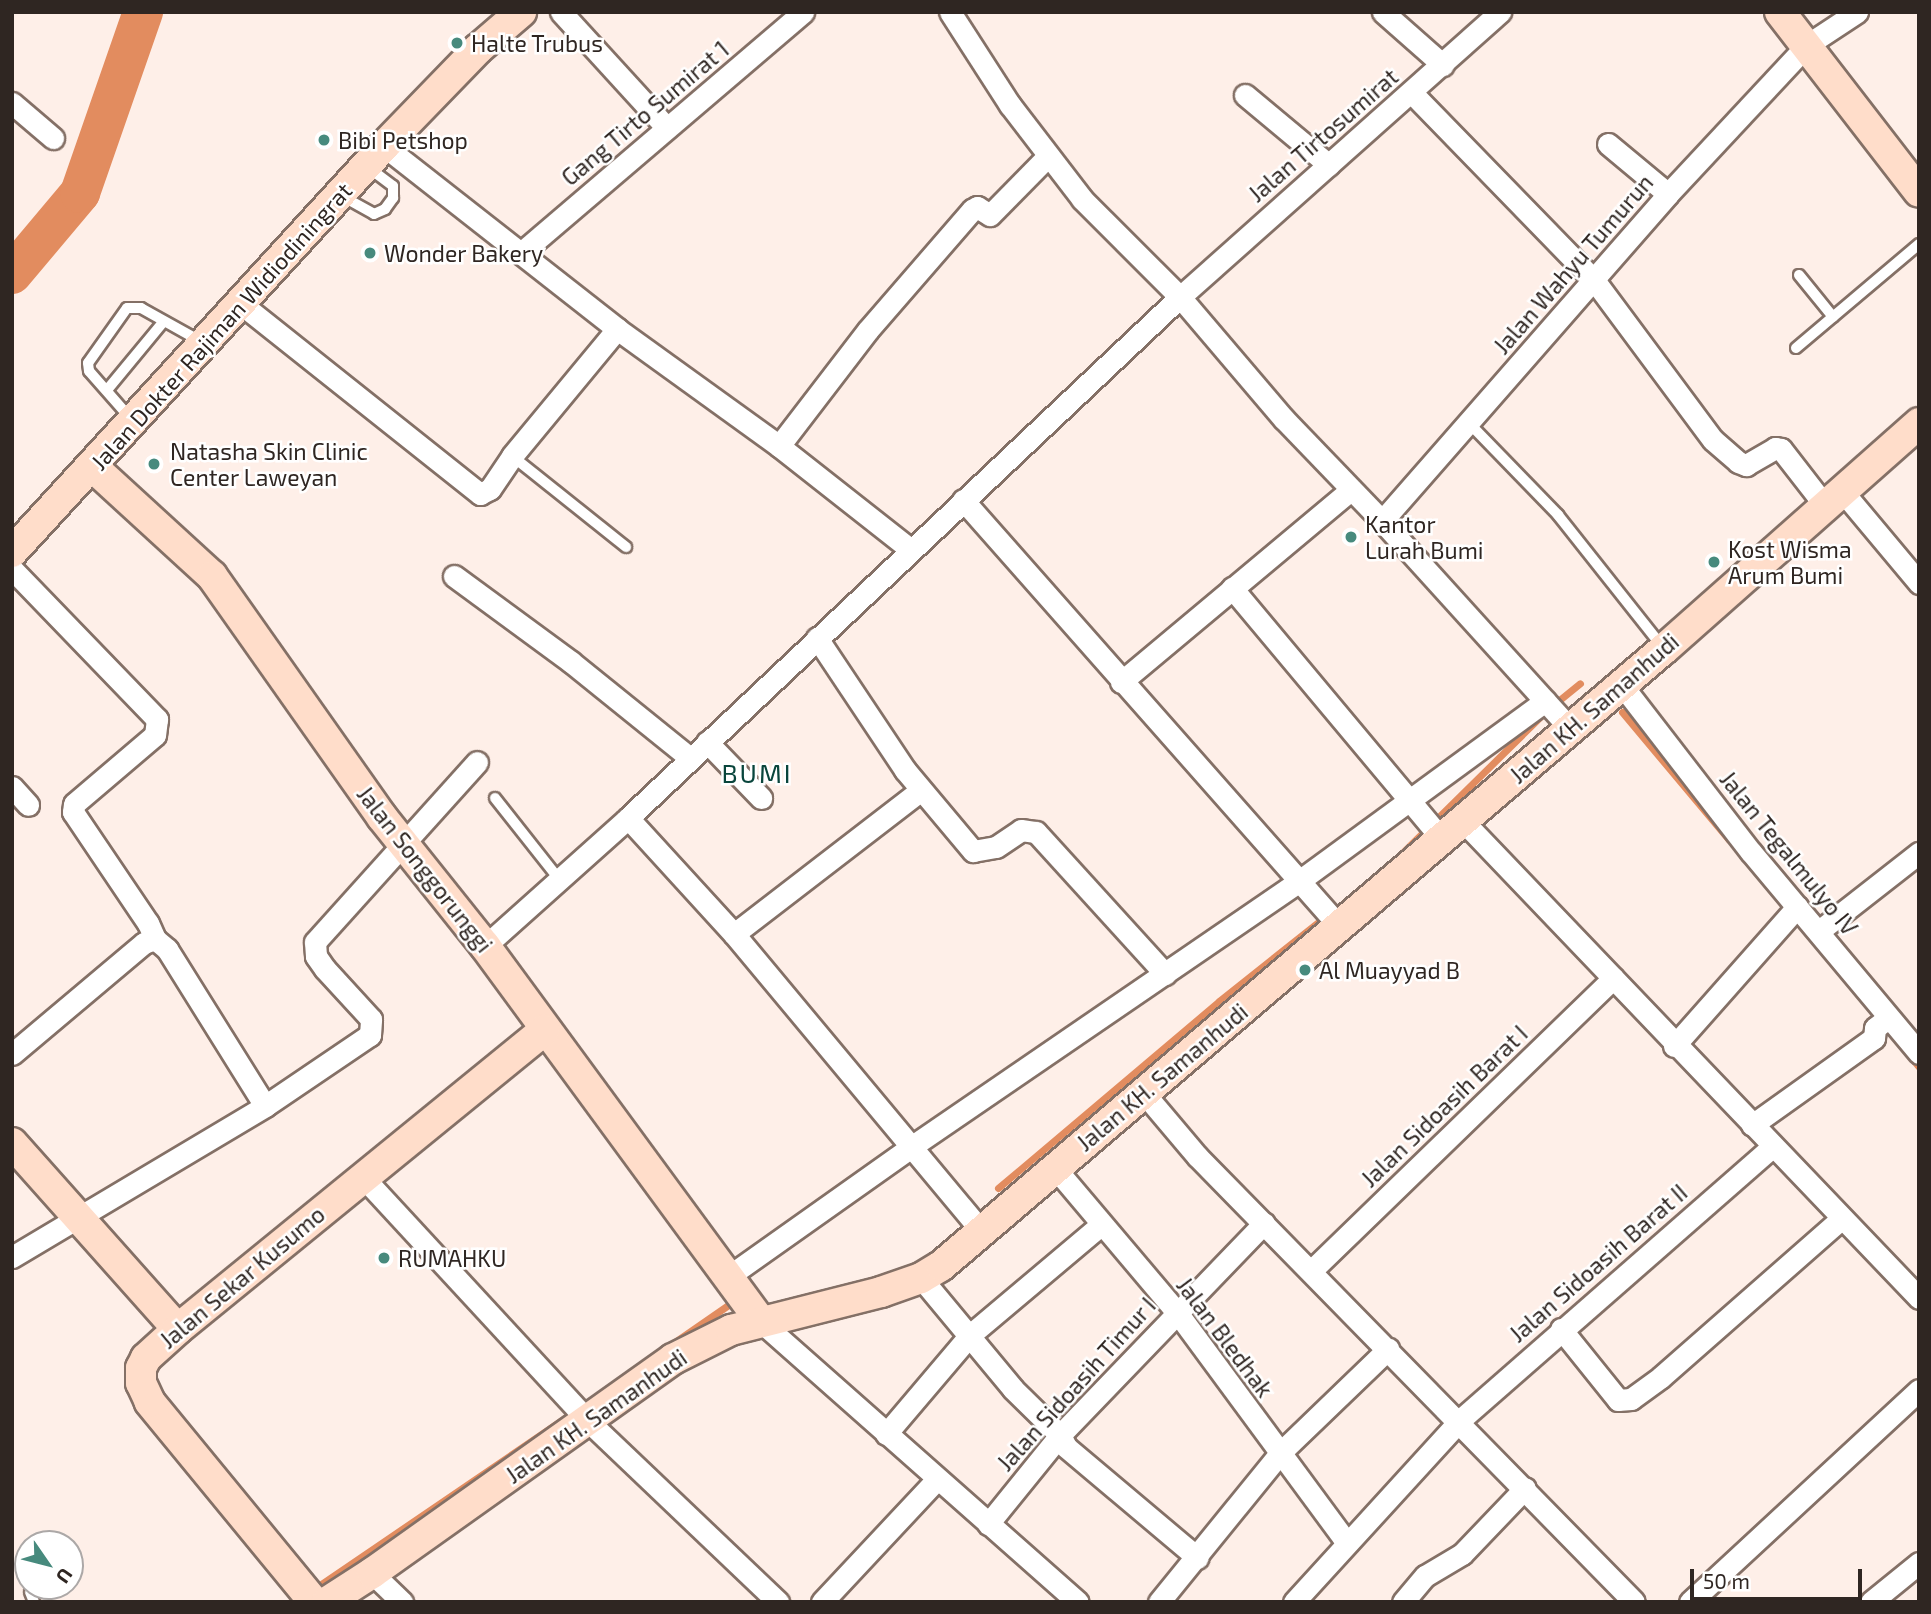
<!DOCTYPE html>
<html>
<head>
<meta charset="utf-8">
<style>
  body { margin:0 }
  #map { position:relative; width:1931px; height:1614px; overflow:hidden; background:#feefe8; font-family:"Exo 2",sans-serif }
  div>[style] { position:absolute }
  .stream>* { height:7px; margin:-3.5px; padding:0 3.5px; transform-origin:3.5px; border-radius:3.5px; background:#e28c5f }
  .river>* { height:40px; margin:-20px; padding:0 20px; transform-origin:20px; border-radius:20px; background:#e28c5f }
  .roads { filter:drop-shadow(2px 0 #847066) drop-shadow(-2px 0 #847066) drop-shadow(0 2px #847066) drop-shadow(0 -2px #847066) }
  .lane>* { height:10px; margin:-5px; padding:0 5px; transform-origin:5px; border-radius:5px; background:#fff }
  .street>* { height:21px; margin:-10.5px; padding:0 10.5px; transform-origin:10.5px; border-radius:10.5px; background:#fff }
  .secondary>* { height:30px; margin:-15px; padding:0 15px; transform-origin:15px; border-radius:15px; background:#ffddca }
  .dots>* { width:19px; height:19px; translate:-50% -50%; box-sizing:border-box; border:4px solid #fff; border-radius:50% }
  span { translate:-50% -50%; white-space:nowrap; text-align:center; line-height:1.15; -webkit-text-stroke:5px #fff; paint-order:stroke }
  .poi-label { font-size:23px; color:#2f2622 }
  .left { translate:0 -50%; text-align:left }
  .street-label { font-size:23px; color:#2f2622 }
  .quarter-label { font-size:26px; color:#09453c; letter-spacing:2px }
  .frame { position:absolute; inset:0; border:14px solid #2f2622; pointer-events:none }
  .north { position:absolute; left:14px; top:1530px; width:70px; height:70px; box-sizing:border-box; background:#fff; border:2px solid #aca8a7; border-radius:50%; rotate:125deg; font-size:19px; font-weight:700; line-height:28px; text-align:center; color:#2f2622 }
  .north::after { content:''; display:block; margin:auto; width:24px; height:32px; background:#478a7d; clip-path:polygon(50% 0,100% 100%,50% 72%,0 100%) }
  .scale { position:absolute; left:1690px; top:1569px; width:172px; height:32px; box-sizing:border-box; border:4px solid #2f2622; border-top:0; padding-left:9px; font-size:21px; line-height:24px; white-space:nowrap; color:#2f2622; -webkit-text-stroke:5px #fff; paint-order:stroke }
</style>
</head>
<body>
<div id="map">
  <div class="stream">
    <div style="left:1552px;top:706px;width:36px;rotate:-39deg"></div>
    <div style="left:1622px;top:712px;width:167px;rotate:50.1deg"></div>
    <div style="left:1402px;top:853px;width:198px;rotate:-44.6deg"></div>
    <div style="left:1910px;top:1056px;width:14px;rotate:51deg"></div>
    <div style="left:998px;top:1188px;width:289px;rotate:-40.2deg"></div>
    <div style="left:1219px;top:1001px;width:137px;rotate:-38.5deg"></div>
    <div style="left:669px;top:1346px;width:83px;rotate:-34.7deg"></div>
    <div style="left:314px;top:1589px;width:317px;rotate:-34.3deg"></div>
  </div>
  <div class="river">
    <div style="left:12px;top:274px;width:106px;rotate:-50deg"></div>
    <div style="left:80px;top:193px;width:192px;rotate:-70.8deg"></div>
  </div>
  <div class="roads">
    <div class="lane">
      <div style="left:340px;top:195px;width:39px;rotate:29deg"></div>
      <div style="left:374px;top:214px;width:12px;rotate:-24deg"></div>
      <div style="left:385px;top:209px;width:14px;rotate:-54deg"></div>
      <div style="left:393px;top:198px;width:12px;rotate:-90deg"></div>
      <div style="left:393px;top:186px;width:30px;rotate:-143deg"></div>
      <div style="left:1799px;top:275px;width:54px;rotate:51deg"></div>
      <div style="left:1796px;top:348px;width:161px;rotate:-40.2deg"></div>
      <div style="left:107px;top:390px;width:89px;rotate:-50.4deg"></div>
      <div style="left:132px;top:420px;width:65px;rotate:-131.3deg"></div>
      <div style="left:89px;top:371px;width:8px;rotate:-97deg"></div>
      <div style="left:88px;top:363px;width:67px;rotate:-54.7deg"></div>
      <div style="left:127px;top:308px;width:14px"></div>
      <div style="left:141px;top:308px;width:70px;rotate:29.1deg"></div>
      <div style="left:1469px;top:423px;width:128px;rotate:45.9deg"></div>
      <div style="left:1558px;top:515px;width:167px;rotate:51.6deg"></div>
      <div style="left:512px;top:456px;width:146px;rotate:38.6deg"></div>
      <div style="left:495px;top:798px;width:103px;rotate:51.7deg"></div>
      <div style="left:30px;top:1592px;width:11px;rotate:68deg"></div>
    </div>
    <div class="street">
      <div style="left:561px;top:12px;width:157px;rotate:47.6deg"></div>
      <div style="left:950px;top:12px;width:111px;rotate:57.2deg"></div>
      <div style="left:1010px;top:105px;width:118px;rotate:52.5deg"></div>
      <div style="left:1082px;top:199px;width:139px;rotate:45deg"></div>
      <div style="left:1180px;top:297px;width:160px;rotate:49.6deg"></div>
      <div style="left:1284px;top:419px;width:141px;rotate:46.1deg"></div>
      <div style="left:1382px;top:521px;width:280px;rotate:47.8deg"></div>
      <div style="left:1383px;top:12px;width:80px;rotate:41.5deg"></div>
      <div style="left:1412px;top:93px;width:261px;rotate:45.8deg"></div>
      <div style="left:1594px;top:280px;width:199px;rotate:53.4deg"></div>
      <div style="left:1713px;top:440px;width:33px;rotate:41deg"></div>
      <div style="left:1738px;top:462px;width:9px;rotate:21deg"></div>
      <div style="left:1746px;top:465px;width:34px;rotate:-30deg"></div>
      <div style="left:1775px;top:448px;width:6px;rotate:9deg"></div>
      <div style="left:1781px;top:449px;width:73px;rotate:52.2deg"></div>
      <div style="left:1245px;top:95px;width:109px;rotate:39.8deg"></div>
      <div style="left:12px;top:103px;width:54px;rotate:40.5deg"></div>
      <div style="left:1608px;top:144px;width:78px;rotate:39.8deg"></div>
      <div style="left:384px;top:146px;width:296px;rotate:38.1deg"></div>
      <div style="left:617px;top:329px;width:200px;rotate:35.8deg"></div>
      <div style="left:779px;top:446px;width:167px;rotate:38.2deg"></div>
      <div style="left:521px;top:253px;width:371px;rotate:-40.5deg"></div>
      <div style="left:240px;top:303px;width:307px;rotate:38.5deg"></div>
      <div style="left:480px;top:494px;width:11px;rotate:-27deg"></div>
      <div style="left:490px;top:489px;width:40px;rotate:-56deg"></div>
      <div style="left:512px;top:456px;width:165px;rotate:-50.4deg"></div>
      <div style="left:779px;top:446px;width:146px;rotate:-52.5deg"></div>
      <div style="left:868px;top:330px;width:159px;rotate:-49.1deg"></div>
      <div style="left:972px;top:210px;width:6px;rotate:-31deg"></div>
      <div style="left:977px;top:207px;width:15px;rotate:32deg"></div>
      <div style="left:990px;top:215px;width:83px;rotate:-45.5deg"></div>
      <div style="left:1843px;top:492px;width:119px;rotate:50.1deg"></div>
      <div style="left:963px;top:500px;width:570px;rotate:48.56deg"></div>
      <div style="left:1382px;top:521px;width:434px;rotate:-48.8deg"></div>
      <div style="left:1668px;top:194px;width:204px;rotate:-47deg"></div>
      <div style="left:1807px;top:45px;width:60px;rotate:-33.4deg"></div>
      <div style="left:12px;top:569px;width:209px;rotate:46deg"></div>
      <div style="left:157px;top:719px;width:16px;rotate:97deg"></div>
      <div style="left:155px;top:735px;width:106px;rotate:139.6deg"></div>
      <div style="left:74px;top:804px;width:8px;rotate:97deg"></div>
      <div style="left:73px;top:812px;width:134px;rotate:56deg"></div>
      <div style="left:148px;top:923px;width:17px;rotate:66deg"></div>
      <div style="left:155px;top:939px;width:16px;rotate:40deg"></div>
      <div style="left:167px;top:949px;width:185px;rotate:58deg"></div>
      <div style="left:454px;top:576px;width:145px;rotate:36.3deg"></div>
      <div style="left:571px;top:662px;width:153px;rotate:38.9deg"></div>
      <div style="left:1232px;top:588px;width:327px;rotate:50.1deg"></div>
      <div style="left:817px;top:638px;width:159px;rotate:56.3deg"></div>
      <div style="left:905px;top:770px;width:106px;rotate:50deg"></div>
      <div style="left:973px;top:851px;width:23px;rotate:-10deg"></div>
      <div style="left:996px;top:847px;width:30px;rotate:-34deg"></div>
      <div style="left:1021px;top:830px;width:15px;rotate:8deg"></div>
      <div style="left:1036px;top:832px;width:192px;rotate:47.7deg"></div>
      <div style="left:1121px;top:682px;width:300px;rotate:-39.9deg"></div>
      <div style="left:1621px;top:684px;width:212px;rotate:52.3deg"></div>
      <div style="left:1751px;top:852px;width:262px;rotate:50.1deg"></div>
      <div style="left:707px;top:742px;width:78px;rotate:46deg"></div>
      <div style="left:12px;top:787px;width:24px;rotate:48deg"></div>
      <div style="left:628px;top:818px;width:157px;rotate:47.6deg"></div>
      <div style="left:734px;top:934px;width:386px;rotate:50.2deg"></div>
      <div style="left:1463px;top:821px;width:660px;rotate:46.29deg"></div>
      <div style="left:1819px;top:931px;width:127px;rotate:-38deg"></div>
      <div style="left:734px;top:934px;width:235px;rotate:-37.6deg"></div>
      <div style="left:485px;top:946px;width:192px;rotate:-41.8deg"></div>
      <div style="left:628px;top:818px;width:759px;rotate:-43.35deg"></div>
      <div style="left:1180px;top:297px;width:429px;rotate:-41.7deg"></div>
      <div style="left:1674px;top:1046px;width:186px;rotate:-48.5deg"></div>
      <div style="left:12px;top:1054px;width:172px;rotate:-40.1deg"></div>
      <div style="left:144px;top:943px;width:12px;rotate:-20deg"></div>
      <div style="left:1143px;top:1092px;width:84px;rotate:49.8deg"></div>
      <div style="left:1197px;top:1156px;width:624px;rotate:45.58deg"></div>
      <div style="left:1752px;top:1125px;width:150px;rotate:-35.5deg"></div>
      <div style="left:1874px;top:1038px;width:10px;rotate:-84deg"></div>
      <div style="left:1875px;top:1028px;width:16px;rotate:-38deg"></div>
      <div style="left:1055px;top:1168px;width:187px;rotate:49.8deg"></div>
      <div style="left:1176px;top:1311px;width:287px;rotate:53.6deg"></div>
      <div style="left:363px;top:1177px;width:330px;rotate:47.3deg"></div>
      <div style="left:587px;top:1420px;width:264px;rotate:43.6deg"></div>
      <div style="left:12px;top:1257px;width:295px;rotate:-30.8deg"></div>
      <div style="left:265px;top:1106px;width:127px;rotate:-34.1deg"></div>
      <div style="left:370px;top:1035px;width:16px;rotate:-86deg"></div>
      <div style="left:371px;top:1019px;width:68px;rotate:-132.6deg"></div>
      <div style="left:325px;top:969px;width:16px;rotate:-125deg"></div>
      <div style="left:316px;top:956px;width:14px;rotate:-94deg"></div>
      <div style="left:315px;top:942px;width:242px;rotate:-48deg"></div>
      <div style="left:1311px;top:1271px;width:421px;rotate:-44.1deg"></div>
      <div style="left:729px;top:1276px;width:223px;rotate:-35.3deg"></div>
      <div style="left:911px;top:1147px;width:470px;rotate:-34.4deg"></div>
      <div style="left:1299px;top:881px;width:305px;rotate:-36.2deg"></div>
      <div style="left:921px;top:1278px;width:144px;rotate:50.3deg"></div>
      <div style="left:1013px;top:1389px;width:66px;rotate:44.4deg"></div>
      <div style="left:1060px;top:1435px;width:13px;rotate:63deg"></div>
      <div style="left:1066px;top:1447px;width:172px;rotate:40.1deg"></div>
      <div style="left:760px;top:1321px;width:424px;rotate:41.5deg"></div>
      <div style="left:1561px;top:1329px;width:91px;rotate:51.2deg"></div>
      <div style="left:1618px;top:1400px;width:13px;rotate:-4deg"></div>
      <div style="left:1631px;top:1399px;width:37px;rotate:-36deg"></div>
      <div style="left:1661px;top:1377px;width:240px;rotate:-41.3deg"></div>
      <div style="left:886px;top:1434px;width:130px;rotate:-49.7deg"></div>
      <div style="left:970px;top:1335px;width:172px;rotate:-40.1deg"></div>
      <div style="left:988px;top:1524px;width:114px;rotate:-51deg"></div>
      <div style="left:1060px;top:1435px;width:294px;rotate:-46.1deg"></div>
      <div style="left:372px;top:1573px;width:42px;rotate:44deg"></div>
      <div style="left:822px;top:1602px;width:168px;rotate:-46.9deg"></div>
      <div style="left:1159px;top:1602px;width:193px;rotate:-50.9deg"></div>
      <div style="left:1281px;top:1452px;width:149px;rotate:-43.9deg"></div>
      <div style="left:1294px;top:1602px;width:245px;rotate:-47.6deg"></div>
      <div style="left:1459px;top:1421px;width:417px;rotate:-41.2deg"></div>
      <div style="left:1403px;top:1602px;width:34px;rotate:-50deg"></div>
      <div style="left:1425px;top:1576px;width:43px;rotate:-30.7deg"></div>
      <div style="left:1462px;top:1554px;width:91px;rotate:-46.3deg"></div>
      <div style="left:1690px;top:1602px;width:312px;rotate:-42.8deg"></div>
      <div style="left:1871px;top:1602px;width:62px;rotate:-39.1deg"></div>
    </div>
    <div class="secondary">
      <div style="left:1780px;top:12px;width:227px;rotate:52.3deg"></div>
      <div style="left:93px;top:467px;width:161px;rotate:42.5deg"></div>
      <div style="left:212px;top:576px;width:295px;rotate:54.8deg"></div>
      <div style="left:382px;top:817px;width:165px;rotate:51.4deg"></div>
      <div style="left:485px;top:946px;width:465px;rotate:53.7deg"></div>
      <div style="left:12px;top:552px;width:551px;rotate:-47.5deg"></div>
      <div style="left:384px;top:146px;width:135px;rotate:-45.9deg"></div>
      <div style="left:478px;top:49px;width:57px;rotate:-40.7deg"></div>
      <div style="left:12px;top:1143px;width:249px;rotate:48.3deg"></div>
      <div style="left:314px;top:1602px;width:259px;rotate:-129.4deg"></div>
      <div style="left:150px;top:1402px;width:21px;rotate:-115deg"></div>
      <div style="left:141px;top:1383px;width:15px;rotate:-90deg"></div>
      <div style="left:141px;top:1368px;width:11px;rotate:-63deg"></div>
      <div style="left:146px;top:1358px;width:43px;rotate:-42.2deg"></div>
      <div style="left:178px;top:1329px;width:473px;rotate:-39.2deg"></div>
      <div style="left:327px;top:1602px;width:54px;rotate:-32.8deg"></div>
      <div style="left:372px;top:1573px;width:369px;rotate:-35.4deg"></div>
      <div style="left:673px;top:1359px;width:65px;rotate:-26.6deg"></div>
      <div style="left:731px;top:1330px;width:155px;rotate:-14.2deg"></div>
      <div style="left:881px;top:1292px;width:42px;rotate:-19.3deg"></div>
      <div style="left:921px;top:1278px;width:23px;rotate:-31deg"></div>
      <div style="left:941px;top:1266px;width:950px;rotate:-40.48deg"></div>
      <div style="left:1664px;top:649px;width:341px;rotate:-41.5deg"></div>
    </div>
  </div>
  <div class="dots">
    <div style="left:457px;top:43px;background:#478a7d"></div>
    <div style="left:324px;top:140px;background:#478a7d"></div>
    <div style="left:370px;top:253px;background:#478a7d"></div>
    <div style="left:154px;top:464px;background:#478a7d"></div>
    <div style="left:1351px;top:537px;background:#478a7d"></div>
    <div style="left:1714px;top:562px;background:#478a7d"></div>
    <div style="left:1305px;top:970px;background:#478a7d"></div>
    <div style="left:384px;top:1258px;background:#478a7d"></div>
  </div>
  <div class="poi-label">
    <span class="left" style="left:471px;top:43px">Halte Trubus</span>
    <span class="left" style="left:338px;top:140px">Bibi Petshop</span>
    <span class="left" style="left:384px;top:253px">Wonder Bakery</span>
    <span class="left" style="left:170px;top:464px">Natasha Skin Clinic<br>Center Laweyan</span>
    <span class="left" style="left:1365px;top:537px">Kantor<br>Lurah Bumi</span>
    <span class="left" style="left:1728px;top:562px">Kost Wisma<br>Arum Bumi</span>
    <span class="left" style="left:1319px;top:970px">Al Muayyad B</span>
    <span class="left" style="left:398px;top:1258px">RUMAHKU</span>
  </div>
  <div class="street-label">
    <span style="left:645px;top:113px;rotate:-40deg">Gang Tirto Sumirat 1</span>
    <span style="left:1323px;top:135px;rotate:-41deg">Jalan Tirtosumirat</span>
    <span style="left:1573px;top:264px;rotate:-49deg">Jalan Wahyu Tumurun</span>
    <span style="left:221px;top:326px;rotate:-48deg">Jalan Dokter Rajiman Widiodiningrat</span>
    <span style="left:1594px;top:708px;rotate:-41deg">Jalan KH. Samanhudi</span>
    <span style="left:1789px;top:853px;rotate:51deg">Jalan Tegalmulyo IV</span>
    <span style="left:425px;top:869px;rotate:52deg">Jalan Songgorunggi</span>
    <span style="left:1162px;top:1077px;rotate:-40deg">Jalan KH. Samanhudi</span>
    <span style="left:1444px;top:1106px;rotate:-44deg">Jalan Sidoasih Barat I</span>
    <span style="left:1598px;top:1263px;rotate:-41deg">Jalan Sidoasih Barat II</span>
    <span style="left:242px;top:1277px;rotate:-40deg">Jalan Sekar Kusumo</span>
    <span style="left:1225px;top:1337px;rotate:53deg">Jalan Bledhak</span>
    <span style="left:1076px;top:1384px;rotate:-48deg">Jalan Sidoasih Timur I</span>
    <span style="left:596px;top:1416px;rotate:-35deg">Jalan KH. Samanhudi</span>
  </div>
  <div class="quarter-label">
    <span style="left:757px;top:773px">BUMI</span>
  </div>
  <div class="frame"></div>
  <div class="north">U</div>
  <div class="scale">50 m</div>
</div>
</body>
</html>
